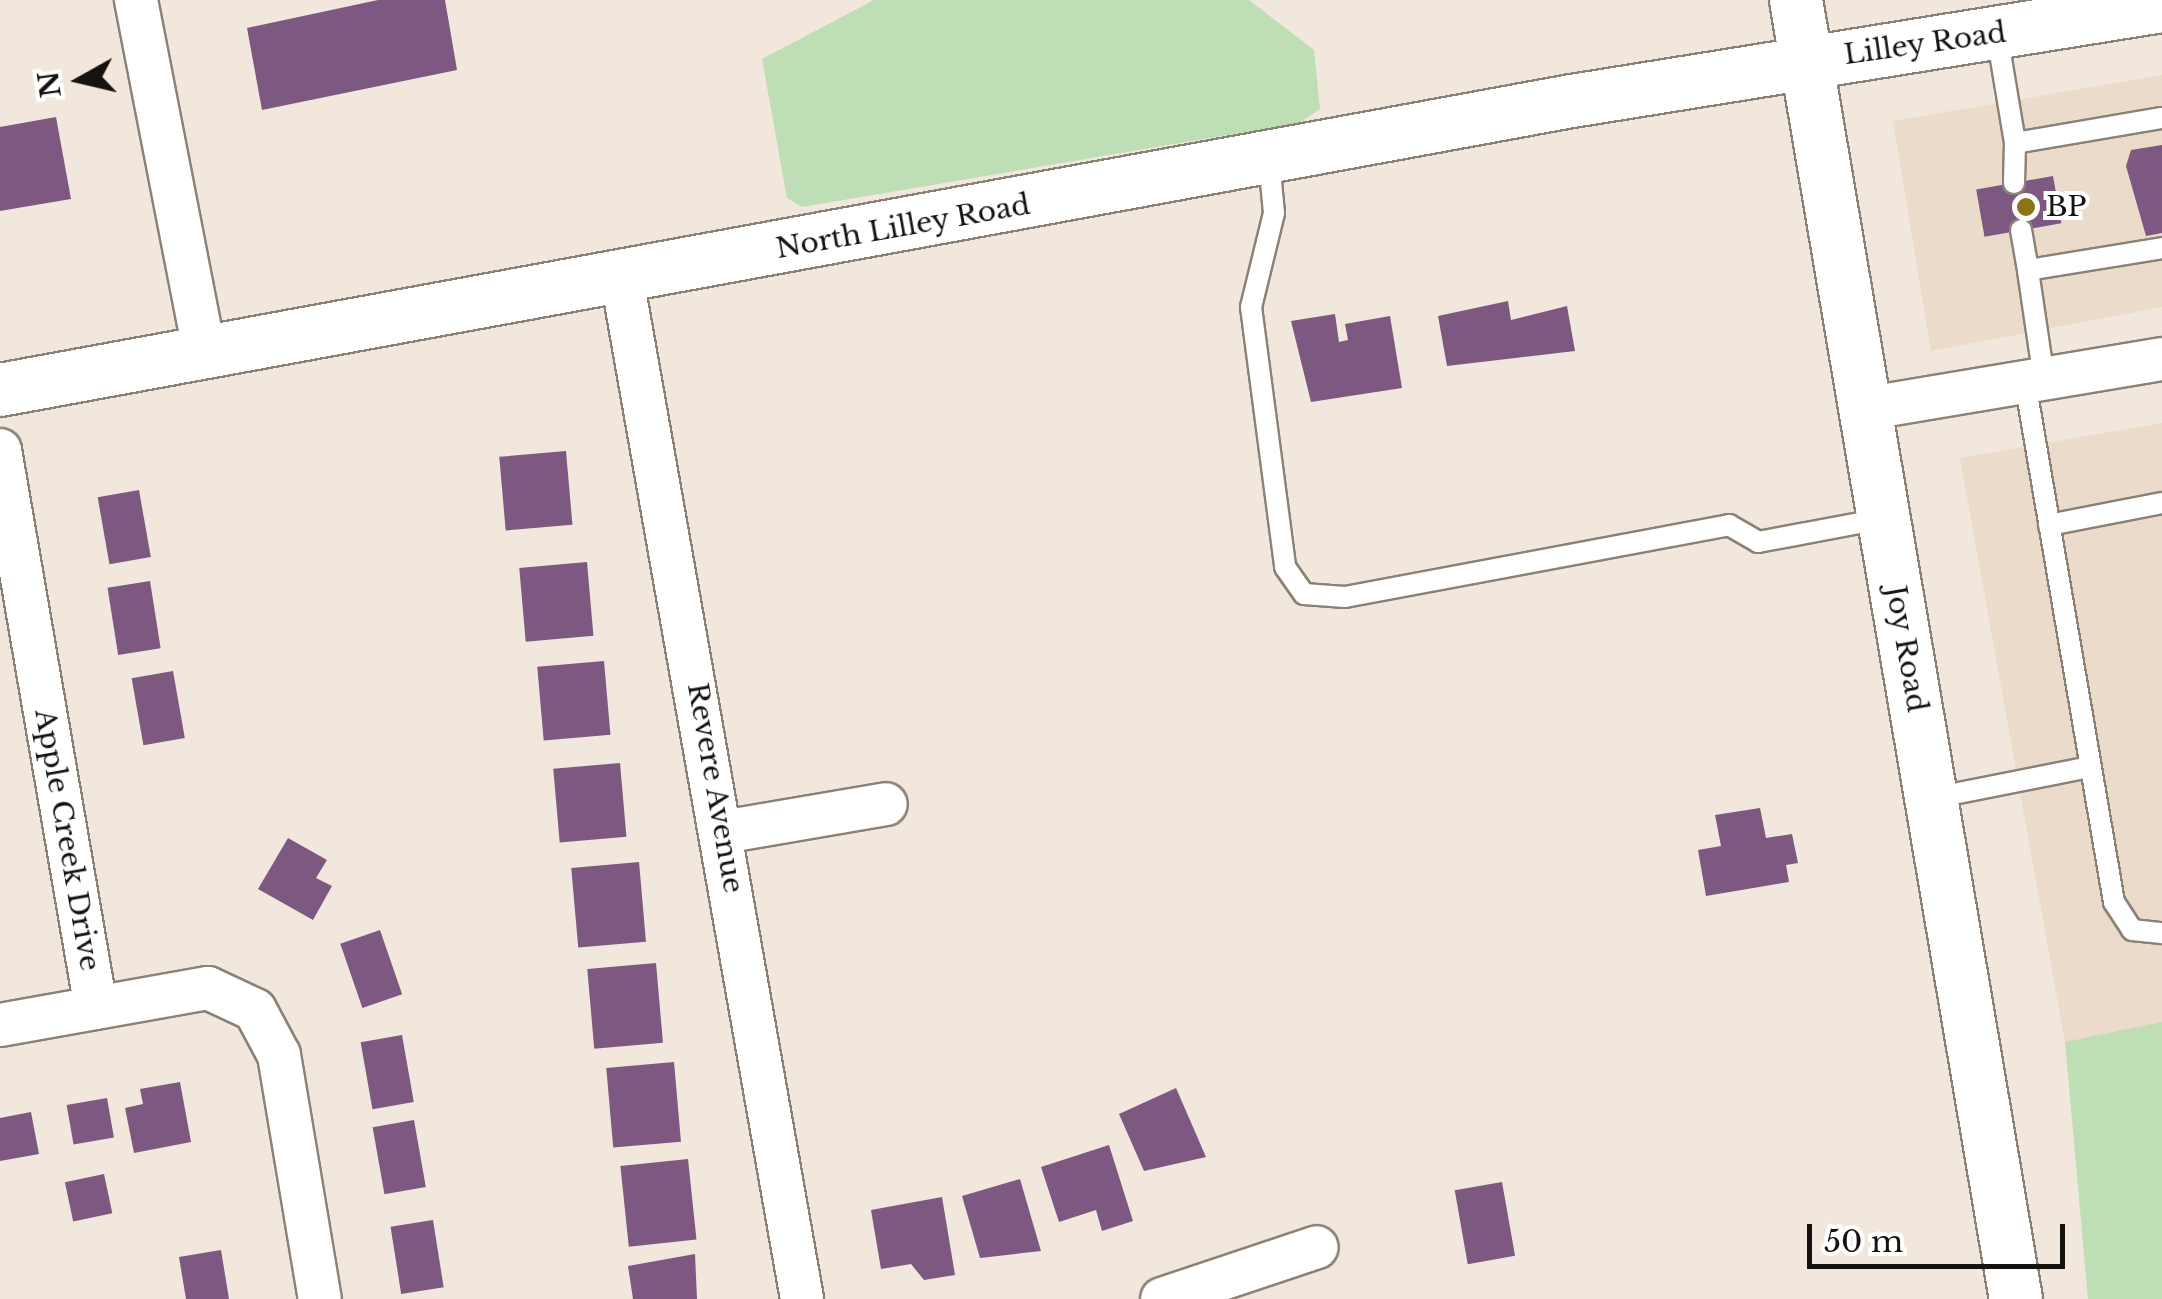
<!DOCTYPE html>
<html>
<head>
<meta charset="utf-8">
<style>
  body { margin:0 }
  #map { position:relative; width:2162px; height:1299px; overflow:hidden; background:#f1e7dc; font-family:"Libre Baskerville",serif }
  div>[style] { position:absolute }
  .built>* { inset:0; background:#eadbca }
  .green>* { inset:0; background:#bedeb6 }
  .building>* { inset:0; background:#7d5982; transform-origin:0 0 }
  .roads { filter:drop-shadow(2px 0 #8a8177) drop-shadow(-2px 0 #8a8177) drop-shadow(0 2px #8a8177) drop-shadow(0 -2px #8a8177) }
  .service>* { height:20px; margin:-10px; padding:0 10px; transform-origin:10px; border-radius:10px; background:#fff }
  .minor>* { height:42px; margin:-21px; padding:0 21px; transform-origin:21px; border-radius:21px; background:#fff }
  .tertiary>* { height:52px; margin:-26px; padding:0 26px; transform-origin:26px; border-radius:26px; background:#fff }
  .dots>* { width:28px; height:28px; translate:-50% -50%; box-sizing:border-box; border:5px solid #fff; border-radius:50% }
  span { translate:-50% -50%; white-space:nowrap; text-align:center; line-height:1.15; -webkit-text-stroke:8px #fff; paint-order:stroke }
  .street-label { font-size:28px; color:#16120f }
  .poi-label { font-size:28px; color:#16120f }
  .left { translate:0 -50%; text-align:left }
  .north { position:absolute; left:30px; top:30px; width:100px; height:100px; -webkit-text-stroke:8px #fff; paint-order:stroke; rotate:262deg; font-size:28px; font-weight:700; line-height:40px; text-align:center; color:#16120f }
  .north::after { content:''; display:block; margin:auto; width:35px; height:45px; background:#16120f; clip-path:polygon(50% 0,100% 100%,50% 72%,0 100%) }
  .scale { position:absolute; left:1807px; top:1224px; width:258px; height:45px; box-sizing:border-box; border:5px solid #16120f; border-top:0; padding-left:12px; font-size:30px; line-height:35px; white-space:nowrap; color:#16120f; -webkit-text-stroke:8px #fff; paint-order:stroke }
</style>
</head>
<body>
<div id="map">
  <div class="built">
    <div style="clip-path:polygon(2162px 75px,2162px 307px,1931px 351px,1893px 121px)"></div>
    <div style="clip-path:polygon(2162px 423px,2162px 1025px,2065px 1042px,1960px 458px)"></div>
  </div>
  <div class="green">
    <div style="clip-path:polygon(874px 0,1249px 0,1314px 50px,1320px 109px,1299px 123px,802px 207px,787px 198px,762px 59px)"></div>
    <div style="clip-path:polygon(2162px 1022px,2162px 1299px,2088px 1299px,2065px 1042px)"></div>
  </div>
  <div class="building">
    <div style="clip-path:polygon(378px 0,445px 0,457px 70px,262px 110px,247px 28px)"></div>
    <div style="clip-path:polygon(56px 117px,71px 199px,0 211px,0 127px)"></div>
    <div style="clip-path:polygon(2162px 145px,2162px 233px,2146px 236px,2126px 166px,2131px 150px)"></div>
    <div style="left:2053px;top:176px;width:48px;height:78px;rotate:80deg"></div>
    <div style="clip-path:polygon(1508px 301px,1511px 320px,1567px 306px,1575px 351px,1447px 366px,1438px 316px)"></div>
    <div style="clip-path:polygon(1335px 314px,1339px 342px,1348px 340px,1345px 324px,1390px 316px,1402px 388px,1311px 402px,1291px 321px)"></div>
    <div style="left:566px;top:451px;width:74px;height:67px;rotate:85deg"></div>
    <div style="left:139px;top:490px;width:68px;height:42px;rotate:80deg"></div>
    <div style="left:587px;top:562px;width:74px;height:68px;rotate:85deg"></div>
    <div style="left:150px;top:581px;width:68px;height:43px;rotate:81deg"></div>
    <div style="left:604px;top:661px;width:74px;height:67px;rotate:85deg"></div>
    <div style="left:173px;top:671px;width:68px;height:42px;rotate:80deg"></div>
    <div style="left:620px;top:763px;width:74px;height:67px;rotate:85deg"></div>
    <div style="clip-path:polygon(1760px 808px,1766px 838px,1792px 834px,1798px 863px,1786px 865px,1789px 882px,1706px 896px,1698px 850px,1721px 846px,1715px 815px)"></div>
    <div style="clip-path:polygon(288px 838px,327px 860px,316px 878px,332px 886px,313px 920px,258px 889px)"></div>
    <div style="left:639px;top:862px;width:80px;height:68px;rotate:85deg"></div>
    <div style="left:380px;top:930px;width:68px;height:42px;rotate:71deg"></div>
    <div style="left:656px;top:963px;width:80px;height:69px;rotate:85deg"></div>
    <div style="left:402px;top:1035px;width:68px;height:42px;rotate:80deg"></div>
    <div style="left:674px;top:1062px;width:80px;height:68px;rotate:85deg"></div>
    <div style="clip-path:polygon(180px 1082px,191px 1142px,134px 1153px,125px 1108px,143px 1104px,140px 1089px)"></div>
    <div style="clip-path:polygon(1176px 1088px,1206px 1157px,1144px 1171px,1119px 1114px)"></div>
    <div style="left:107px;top:1098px;width:40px;height:41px;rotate:80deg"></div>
    <div style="clip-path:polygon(31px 1112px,39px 1154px,0 1161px,0 1118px)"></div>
    <div style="left:414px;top:1120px;width:68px;height:42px;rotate:80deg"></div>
    <div style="clip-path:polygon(1109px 1145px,1133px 1221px,1102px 1231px,1096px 1210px,1059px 1222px,1041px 1167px)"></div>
    <div style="left:688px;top:1159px;width:81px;height:68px;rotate:84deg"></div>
    <div style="left:104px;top:1174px;width:40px;height:40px;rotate:78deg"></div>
    <div style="clip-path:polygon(1020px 1179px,1041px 1251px,980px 1258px,962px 1196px)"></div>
    <div style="left:1502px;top:1182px;width:75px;height:48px;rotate:80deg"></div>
    <div style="clip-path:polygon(942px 1197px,955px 1275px,924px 1280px,911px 1264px,881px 1269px,871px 1210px)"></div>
    <div style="left:433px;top:1220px;width:68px;height:43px;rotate:81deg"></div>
    <div style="clip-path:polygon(221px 1250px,229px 1299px,186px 1299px,179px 1257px)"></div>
    <div style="clip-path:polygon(695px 1254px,697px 1299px,633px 1299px,628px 1266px)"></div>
  </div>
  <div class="roads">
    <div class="service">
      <div style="left:1997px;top:35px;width:109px;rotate:80.5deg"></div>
      <div style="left:2015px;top:143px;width:149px;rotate:-9.7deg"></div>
      <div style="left:1269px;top:161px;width:52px;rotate:84.5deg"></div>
      <div style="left:1274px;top:213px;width:97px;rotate:103.7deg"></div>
      <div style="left:1251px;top:307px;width:262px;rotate:82.5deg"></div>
      <div style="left:1285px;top:567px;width:33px;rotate:55deg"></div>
      <div style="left:1304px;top:594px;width:41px;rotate:4.2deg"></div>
      <div style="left:1345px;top:597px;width:391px;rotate:-10.6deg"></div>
      <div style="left:1729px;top:525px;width:34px;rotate:30deg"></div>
      <div style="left:1758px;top:542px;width:125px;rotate:-10.6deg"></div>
      <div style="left:2014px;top:183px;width:40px;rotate:-88.6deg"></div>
      <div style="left:2021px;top:230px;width:41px;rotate:80.1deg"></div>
      <div style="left:2044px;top:379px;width:110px;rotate:-98.4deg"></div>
      <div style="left:2028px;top:270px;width:136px;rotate:-9.3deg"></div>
      <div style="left:2025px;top:382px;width:528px;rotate:80.29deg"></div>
      <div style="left:2114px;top:902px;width:33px;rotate:57deg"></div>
      <div style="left:2132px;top:930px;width:30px;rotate:6deg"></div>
      <div style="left:2049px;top:525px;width:115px;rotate:-11deg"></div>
      <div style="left:1933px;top:798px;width:160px;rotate:-11.2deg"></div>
    </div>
    <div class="minor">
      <div style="left:136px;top:0;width:361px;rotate:79deg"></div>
      <div style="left:622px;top:279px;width:1036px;rotate:79.99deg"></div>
      <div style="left:1863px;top:409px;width:303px;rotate:-9.5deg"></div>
      <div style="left:0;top:450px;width:566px;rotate:80.24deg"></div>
      <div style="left:723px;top:832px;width:165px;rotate:-9.7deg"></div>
      <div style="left:0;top:1025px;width:211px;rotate:-10.1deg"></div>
      <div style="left:208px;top:988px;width:52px;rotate:25.1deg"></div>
      <div style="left:255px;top:1010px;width:51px;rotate:61.9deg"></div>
      <div style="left:279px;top:1055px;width:247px;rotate:80.5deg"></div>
      <div style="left:1162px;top:1299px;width:163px;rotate:-18.5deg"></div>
    </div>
    <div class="tertiary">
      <div style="left:1796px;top:0;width:1317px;rotate:80.39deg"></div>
      <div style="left:0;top:390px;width:1598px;rotate:-10.42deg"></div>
      <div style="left:1572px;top:101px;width:598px;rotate:-9.15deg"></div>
    </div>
  </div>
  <div class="dots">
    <div style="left:2026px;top:207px;background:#8b7417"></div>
  </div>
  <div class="street-label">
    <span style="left:1925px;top:44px;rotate:-8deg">Lilley Road</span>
    <span style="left:903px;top:227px;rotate:-10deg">North Lilley Road</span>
    <span style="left:1906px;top:649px;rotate:80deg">Joy Road</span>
    <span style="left:715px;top:788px;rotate:80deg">Revere Avenue</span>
    <span style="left:67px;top:840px;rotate:80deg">Apple Creek Drive</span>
  </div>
  <div class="poi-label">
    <span class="left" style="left:2046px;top:207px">BP</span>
  </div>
  <div class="north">N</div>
  <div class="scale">50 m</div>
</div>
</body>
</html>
